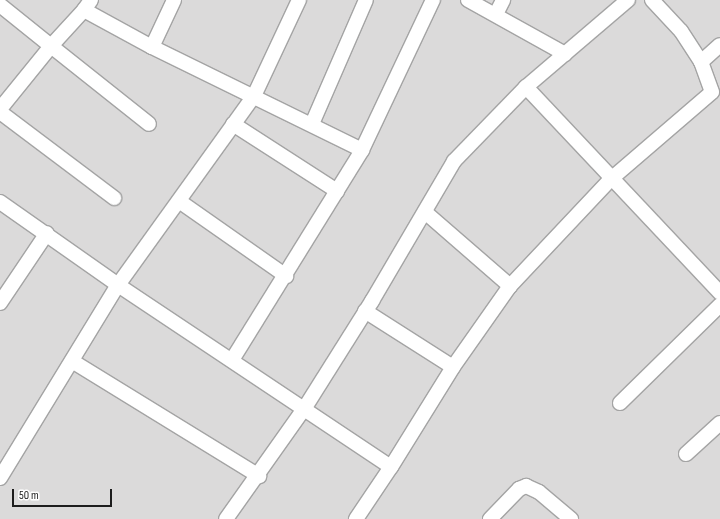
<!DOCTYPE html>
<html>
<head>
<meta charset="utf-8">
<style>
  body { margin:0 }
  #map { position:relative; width:720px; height:519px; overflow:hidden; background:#eeebe2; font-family:"Sofia Sans Condensed",sans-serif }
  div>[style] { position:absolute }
  .residential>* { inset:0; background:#dbdada; transform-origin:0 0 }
  .roads { filter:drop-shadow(1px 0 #a4a4a4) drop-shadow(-1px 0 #a4a4a4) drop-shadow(0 1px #a4a4a4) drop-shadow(0 -1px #a4a4a4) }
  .minor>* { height:14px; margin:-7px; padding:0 7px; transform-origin:7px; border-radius:7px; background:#fff }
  span { translate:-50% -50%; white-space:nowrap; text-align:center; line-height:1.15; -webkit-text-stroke:3px #fff; paint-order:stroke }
  .scale { position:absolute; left:12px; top:489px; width:100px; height:18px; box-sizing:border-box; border:2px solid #1d1d1d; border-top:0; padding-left:5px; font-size:12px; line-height:14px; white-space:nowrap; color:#1d1d1d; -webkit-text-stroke:3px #fff; paint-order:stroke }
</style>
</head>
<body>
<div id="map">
  <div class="residential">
    <div style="left:0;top:0;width:720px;height:519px"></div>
  </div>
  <div class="roads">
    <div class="minor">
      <div style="left:91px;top:0;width:12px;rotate:125deg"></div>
      <div style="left:84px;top:10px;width:77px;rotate:28.6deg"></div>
      <div style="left:152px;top:47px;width:234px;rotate:26.1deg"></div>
      <div style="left:468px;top:0;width:111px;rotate:29.1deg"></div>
      <div style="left:652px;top:0;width:42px;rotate:46.9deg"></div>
      <div style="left:681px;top:31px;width:37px;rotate:57deg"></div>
      <div style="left:0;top:5px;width:65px;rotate:38.8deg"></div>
      <div style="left:51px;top:46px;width:49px;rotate:-47.5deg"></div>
      <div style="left:496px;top:14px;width:16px;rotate:-63deg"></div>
      <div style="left:152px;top:47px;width:52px;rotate:-64.9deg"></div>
      <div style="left:526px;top:87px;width:283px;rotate:46.7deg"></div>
      <div style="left:0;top:109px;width:81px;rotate:-51deg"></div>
      <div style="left:51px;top:46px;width:125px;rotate:38.5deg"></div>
      <div style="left:0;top:112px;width:143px;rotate:37deg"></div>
      <div style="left:233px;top:124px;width:124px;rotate:32.8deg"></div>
      <div style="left:312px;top:124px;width:135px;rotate:-66.5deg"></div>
      <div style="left:179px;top:201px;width:131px;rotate:35deg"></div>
      <div style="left:0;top:202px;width:144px;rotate:35.1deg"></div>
      <div style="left:118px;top:285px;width:328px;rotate:33.7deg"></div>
      <div style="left:391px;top:467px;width:118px;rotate:-58.2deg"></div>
      <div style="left:453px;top:367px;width:99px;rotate:-54.9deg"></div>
      <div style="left:510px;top:286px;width:147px;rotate:-46.7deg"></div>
      <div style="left:611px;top:179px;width:133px;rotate:-40.7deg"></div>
      <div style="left:712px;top:92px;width:32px;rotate:-110deg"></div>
      <div style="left:701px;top:62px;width:25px;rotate:-42deg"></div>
      <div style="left:425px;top:212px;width:113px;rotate:41deg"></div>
      <div style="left:0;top:303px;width:84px;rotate:-56.1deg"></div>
      <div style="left:365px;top:311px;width:104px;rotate:32.5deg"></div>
      <div style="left:232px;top:360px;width:247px;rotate:-58.2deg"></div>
      <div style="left:362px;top:150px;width:166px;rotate:-64.7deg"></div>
      <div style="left:72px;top:361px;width:220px;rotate:31.6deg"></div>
      <div style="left:620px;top:403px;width:140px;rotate:-44.4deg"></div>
      <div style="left:686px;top:454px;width:46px;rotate:-42.4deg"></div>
      <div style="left:0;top:478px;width:226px;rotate:-58.6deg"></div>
      <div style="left:118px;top:285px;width:233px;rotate:-54.3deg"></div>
      <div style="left:254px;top:96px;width:106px;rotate:-64.9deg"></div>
      <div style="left:226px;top:519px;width:135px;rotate:-54.7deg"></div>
      <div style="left:304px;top:409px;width:128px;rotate:-57.8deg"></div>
      <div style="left:372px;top:301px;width:162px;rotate:-59.6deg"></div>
      <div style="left:454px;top:161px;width:103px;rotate:-45.8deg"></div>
      <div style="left:526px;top:87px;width:134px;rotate:-40.5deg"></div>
      <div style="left:356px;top:519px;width:63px;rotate:-56.1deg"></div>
      <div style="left:490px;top:519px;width:42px;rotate:-46deg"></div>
      <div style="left:519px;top:489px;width:8px;rotate:-23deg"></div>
      <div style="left:526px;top:486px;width:14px;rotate:25deg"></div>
      <div style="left:539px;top:492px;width:42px;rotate:40.2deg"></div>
    </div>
  </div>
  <div class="scale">50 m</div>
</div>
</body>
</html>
